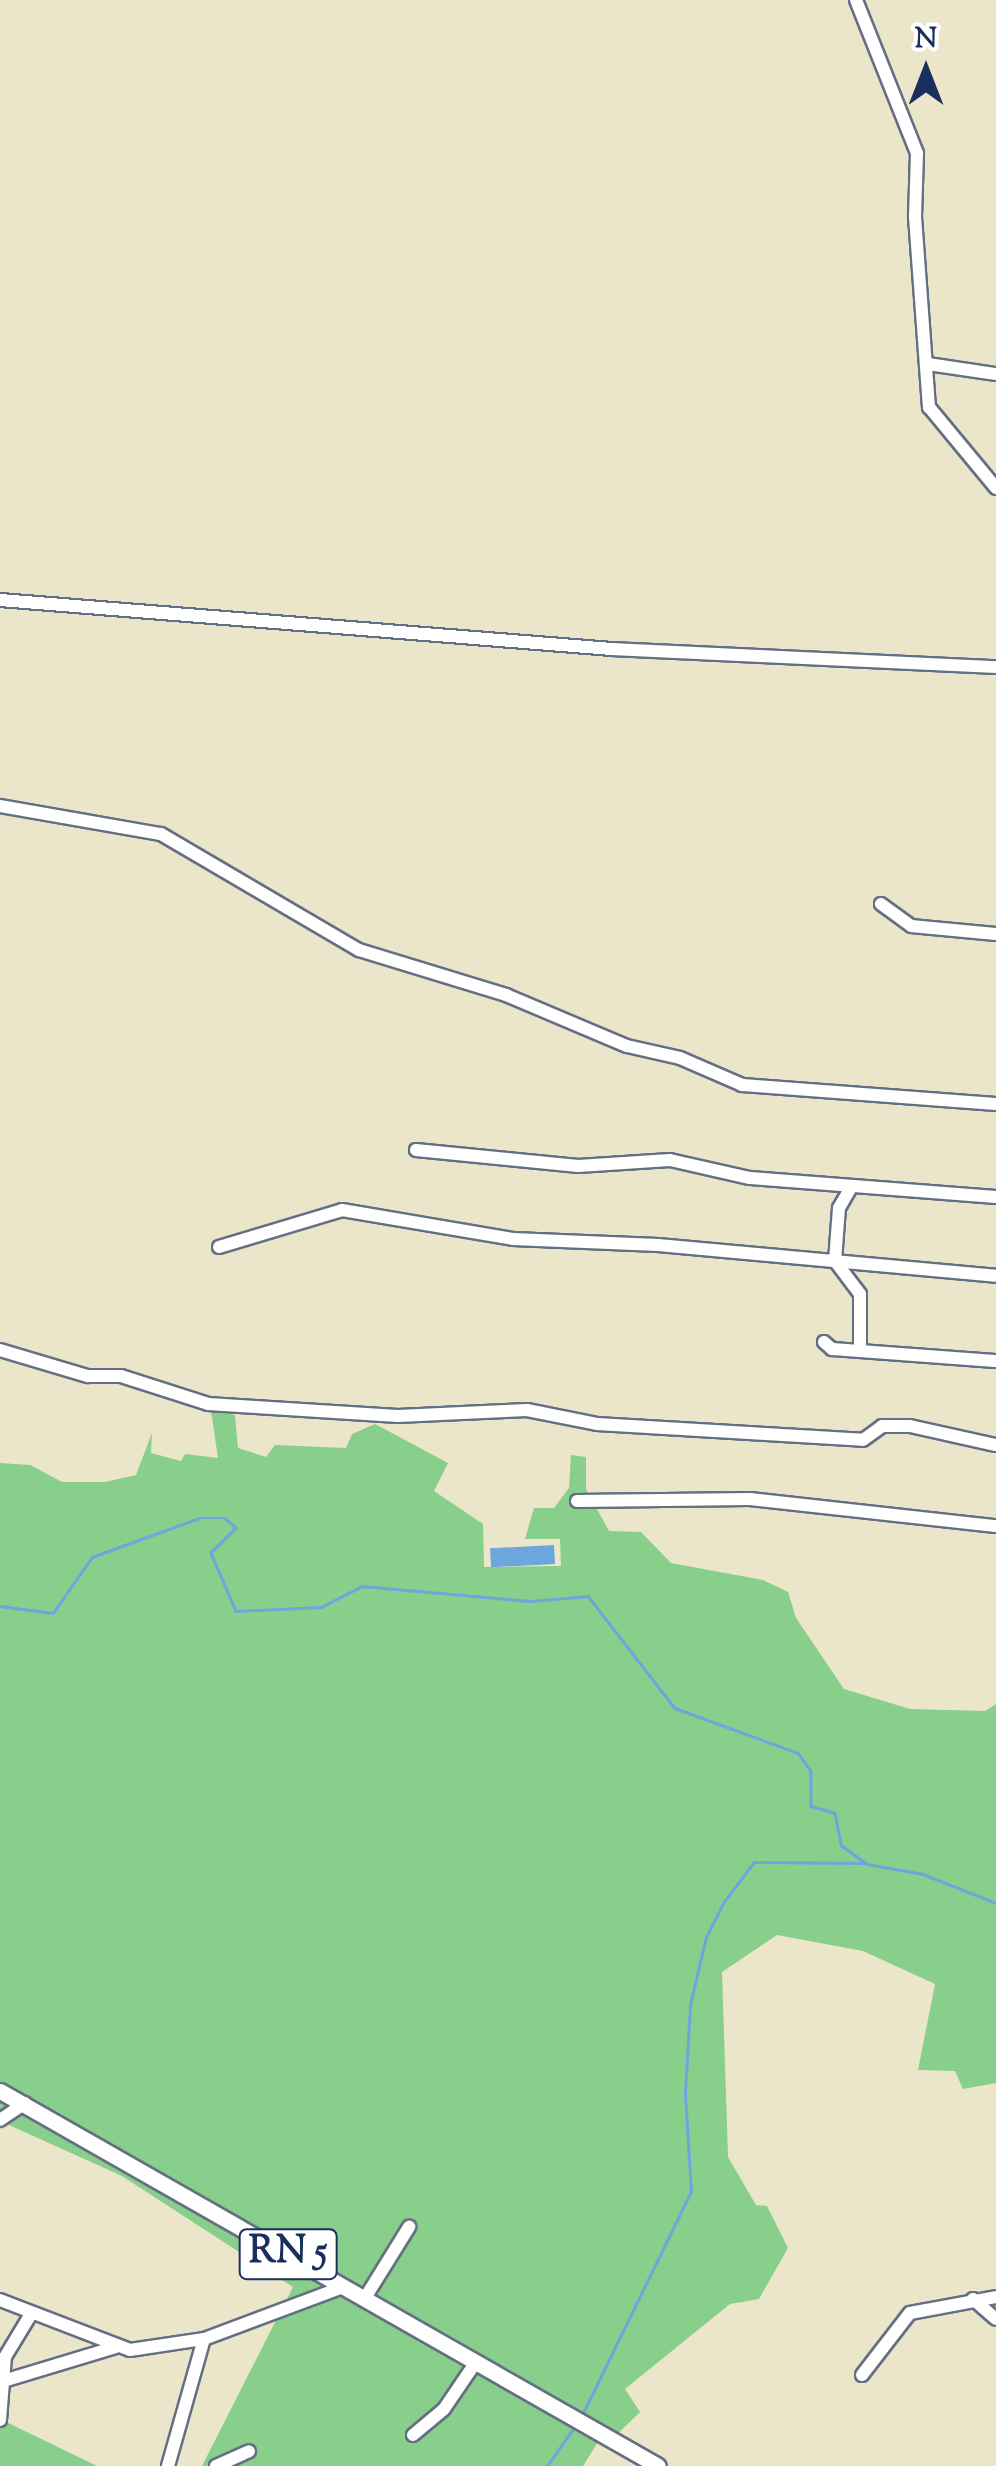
<!DOCTYPE html>
<html>
<head>
<meta charset="utf-8">
<style>
  body { margin:0 }
  #map { position:relative; width:996px; height:2466px; overflow:hidden; background:#ebe6c9; font-family:"Sorts Mill Goudy",serif }
  div>[style] { position:absolute }
  .green>* { inset:0; background:#87cf8a }
  .water>* { inset:0; background:#6da6dc; transform-origin:0 0 }
  .stream>* { height:2.5px; margin:-1.25px; padding:0 1.25px; transform-origin:1.25px; border-radius:1.25px; background:#6da6dc }
  .roads { filter:drop-shadow(2px 0 #646f83) drop-shadow(-2px 0 #646f83) drop-shadow(0 2px #646f83) drop-shadow(0 -2px #646f83) }
  .minor>* { height:12px; margin:-6px; padding:0 6px; transform-origin:6px; border-radius:6px; background:#fff }
  .major>* { height:15px; margin:-7.5px; padding:0 7.5px; transform-origin:7.5px; border-radius:7.5px; background:#fff }
  span { translate:-50% -50%; white-space:nowrap; text-align:center; line-height:1.15; -webkit-text-stroke:9px #fff; paint-order:stroke }
  .shield-label span { padding:2px 8px; background:#fff; border:2px solid; border-radius:8px; -webkit-text-stroke-width:0 }
  .shield-label { font-size:38px; color:#1b2f5e; font-weight:700 }
  .north { position:absolute; left:876px; top:20px; width:100px; height:100px; -webkit-text-stroke:8px #fff; paint-order:stroke; rotate:0deg; font-size:28px; font-weight:700; line-height:40px; text-align:center; color:#1b2f5e }
  .north::after { content:''; display:block; margin:auto; width:35px; height:45px; background:#1b2f5e; clip-path:polygon(50% 0,100% 100%,50% 72%,0 100%) }
</style>
</head>
<body>
<div id="map">
  <div class="green">
    <div style="clip-path:polygon(211px 1411px,235px 1415px,238px 1448px,266px 1457px,275px 1445px,346px 1448px,352px 1434px,375px 1424px,448px 1463px,434px 1491px,483px 1524px,484px 1567px,561px 1566px,560px 1539px,525px 1539px,534px 1508px,554px 1508px,569px 1488px,571px 1455px,586px 1457px,586px 1489px,609px 1531px,641px 1532px,671px 1563px,763px 1580px,788px 1592px,796px 1618px,844px 1689px,910px 1709px,985px 1711px,996px 1704px,996px 2083px,963px 2089px,955px 2071px,918px 2070px,935px 1984px,863px 1951px,777px 1935px,722px 1972px,728px 2157px,756px 2205px,767px 2206px,788px 2248px,759px 2299px,730px 2304px,625px 2389px,640px 2412px,605px 2446px,598px 2442px,583px 2466px,202px 2466px,293px 2287px,122px 2176px,0 2121px,0 1463px,30px 1465px,62px 1482px,105px 1482px,136px 1475px,152px 1433px,151px 1453px,181px 1461px,185px 1454px,218px 1458px)"></div>
    <div style="clip-path:polygon(0 2419px,97px 2466px,0 2466px)"></div>
  </div>
  <div class="water">
    <div style="left:554px;top:1545px;width:19px;height:64px;rotate:87deg"></div>
  </div>
  <div class="stream">
    <div style="left:0;top:1606px;width:53px;rotate:7.5deg"></div>
    <div style="left:53px;top:1613px;width:68px;rotate:-55.1deg"></div>
    <div style="left:92px;top:1557px;width:114px;rotate:-20deg"></div>
    <div style="left:199px;top:1518px;width:26px"></div>
    <div style="left:225px;top:1518px;width:15px;rotate:42deg"></div>
    <div style="left:236px;top:1528px;width:35px;rotate:135deg"></div>
    <div style="left:211px;top:1553px;width:63px;rotate:66.7deg"></div>
    <div style="left:236px;top:1611px;width:85px;rotate:-2.7deg"></div>
    <div style="left:321px;top:1607px;width:46px;rotate:-27.1deg"></div>
    <div style="left:362px;top:1586px;width:170px;rotate:5.1deg"></div>
    <div style="left:531px;top:1601px;width:57px;rotate:-5deg"></div>
    <div style="left:588px;top:1596px;width:142px;rotate:52.2deg"></div>
    <div style="left:675px;top:1708px;width:131px;rotate:20.1deg"></div>
    <div style="left:798px;top:1753px;width:22px;rotate:54deg"></div>
    <div style="left:811px;top:1771px;width:35px;rotate:90deg"></div>
    <div style="left:811px;top:1806px;width:25px;rotate:16deg"></div>
    <div style="left:835px;top:1813px;width:33px;rotate:79deg"></div>
    <div style="left:841px;top:1845px;width:32px;rotate:36deg"></div>
    <div style="left:867px;top:1864px;width:57px;rotate:10.1deg"></div>
    <div style="left:923px;top:1874px;width:79px;rotate:21.7deg"></div>
    <div style="left:582px;top:2415px;width:248px;rotate:-64deg"></div>
    <div style="left:691px;top:2192px;width:99px;rotate:-93.5deg"></div>
    <div style="left:685px;top:2093px;width:88px;rotate:-86.7deg"></div>
    <div style="left:690px;top:2005px;width:70px;rotate:-76.8deg"></div>
    <div style="left:706px;top:1937px;width:39px;rotate:-63deg"></div>
    <div style="left:724px;top:1902px;width:50px;rotate:-53.1deg"></div>
    <div style="left:754px;top:1862px;width:111px;rotate:0.5deg"></div>
    <div style="left:547px;top:2466px;width:49px;rotate:-55deg"></div>
  </div>
  <div class="roads">
    <div class="minor">
      <div style="left:856px;top:0;width:165px;rotate:68.3deg"></div>
      <div style="left:917px;top:153px;width:64px;rotate:91.8deg"></div>
      <div style="left:915px;top:217px;width:191px;rotate:85.8deg"></div>
      <div style="left:929px;top:407px;width:105px;rotate:50.4deg"></div>
      <div style="left:928px;top:364px;width:69px;rotate:8.4deg"></div>
      <div style="left:0;top:600px;width:614px;rotate:4.58deg"></div>
      <div style="left:612px;top:649px;width:384px;rotate:2.7deg"></div>
      <div style="left:0;top:806px;width:163px;rotate:9.9deg"></div>
      <div style="left:161px;top:834px;width:229px;rotate:30.4deg"></div>
      <div style="left:359px;top:950px;width:154px;rotate:17deg"></div>
      <div style="left:506px;top:995px;width:131px;rotate:22.9deg"></div>
      <div style="left:627px;top:1046px;width:54px;rotate:12.8deg"></div>
      <div style="left:680px;top:1058px;width:68px;rotate:23.5deg"></div>
      <div style="left:742px;top:1085px;width:255px;rotate:4.3deg"></div>
      <div style="left:881px;top:904px;width:37px;rotate:36deg"></div>
      <div style="left:911px;top:926px;width:85px;rotate:5.4deg"></div>
      <div style="left:416px;top:1150px;width:163px;rotate:5.6deg"></div>
      <div style="left:578px;top:1166px;width:92px;rotate:-3.7deg"></div>
      <div style="left:670px;top:1160px;width:82px;rotate:12.7deg"></div>
      <div style="left:750px;top:1178px;width:247px;rotate:4.4deg"></div>
      <div style="left:219px;top:1247px;width:128px;rotate:-16.7deg"></div>
      <div style="left:342px;top:1210px;width:173px;rotate:9.6deg"></div>
      <div style="left:513px;top:1239px;width:145px;rotate:2.4deg"></div>
      <div style="left:658px;top:1245px;width:339px;rotate:5.2deg"></div>
      <div style="left:835px;top:1261px;width:41px;rotate:52.9deg"></div>
      <div style="left:860px;top:1294px;width:55px;rotate:90deg"></div>
      <div style="left:835px;top:1261px;width:53px;rotate:-85.7deg"></div>
      <div style="left:839px;top:1208px;width:22px;rotate:-60deg"></div>
      <div style="left:824px;top:1342px;width:11px;rotate:41deg"></div>
      <div style="left:832px;top:1349px;width:164px;rotate:4.2deg"></div>
      <div style="left:0;top:1350px;width:92px;rotate:16.5deg"></div>
      <div style="left:88px;top:1376px;width:33px"></div>
      <div style="left:121px;top:1376px;width:91px;rotate:17.8deg"></div>
      <div style="left:208px;top:1404px;width:190px;rotate:3.6deg"></div>
      <div style="left:398px;top:1416px;width:129px;rotate:-2.7deg"></div>
      <div style="left:527px;top:1410px;width:71px;rotate:11.3deg"></div>
      <div style="left:597px;top:1424px;width:266px;rotate:3.4deg"></div>
      <div style="left:863px;top:1440px;width:24px;rotate:-36deg"></div>
      <div style="left:882px;top:1426px;width:28px"></div>
      <div style="left:910px;top:1426px;width:88px;rotate:12.5deg"></div>
      <div style="left:577px;top:1501px;width:173px;rotate:-0.7deg"></div>
      <div style="left:750px;top:1499px;width:247px;rotate:6.3deg"></div>
      <div style="left:0;top:2120px;width:30px;rotate:-34deg"></div>
      <div style="left:365px;top:2298px;width:84px;rotate:-58.2deg"></div>
      <div style="left:973px;top:2299px;width:30px;rotate:41deg"></div>
      <div style="left:0;top:2300px;width:139px;rotate:21deg"></div>
      <div style="left:130px;top:2350px;width:75px;rotate:-8.5deg"></div>
      <div style="left:204px;top:2339px;width:148px;rotate:-20.5deg"></div>
      <div style="left:862px;top:2375px;width:78px;rotate:-52.3deg"></div>
      <div style="left:910px;top:2313px;width:87px;rotate:-10.5deg"></div>
      <div style="left:0;top:2382px;width:121px;rotate:-16.8deg"></div>
      <div style="left:0;top:2420px;width:63px;rotate:-85.5deg"></div>
      <div style="left:5px;top:2357px;width:50px;rotate:-58.8deg"></div>
      <div style="left:413px;top:2435px;width:40px;rotate:-40deg"></div>
      <div style="left:444px;top:2409px;width:57px;rotate:-55.8deg"></div>
      <div style="left:168px;top:2466px;width:132px;rotate:-74.2deg"></div>
      <div style="left:216px;top:2466px;width:36px;rotate:-24deg"></div>
    </div>
    <div class="major">
      <div style="left:0;top:2091px;width:757px;rotate:29.68deg"></div>
    </div>
  </div>
  <div class="shield-label">
    <span style="left:288px;top:2254px">RN 5</span>
  </div>
  <div class="north">N</div>
</div>
</body>
</html>
